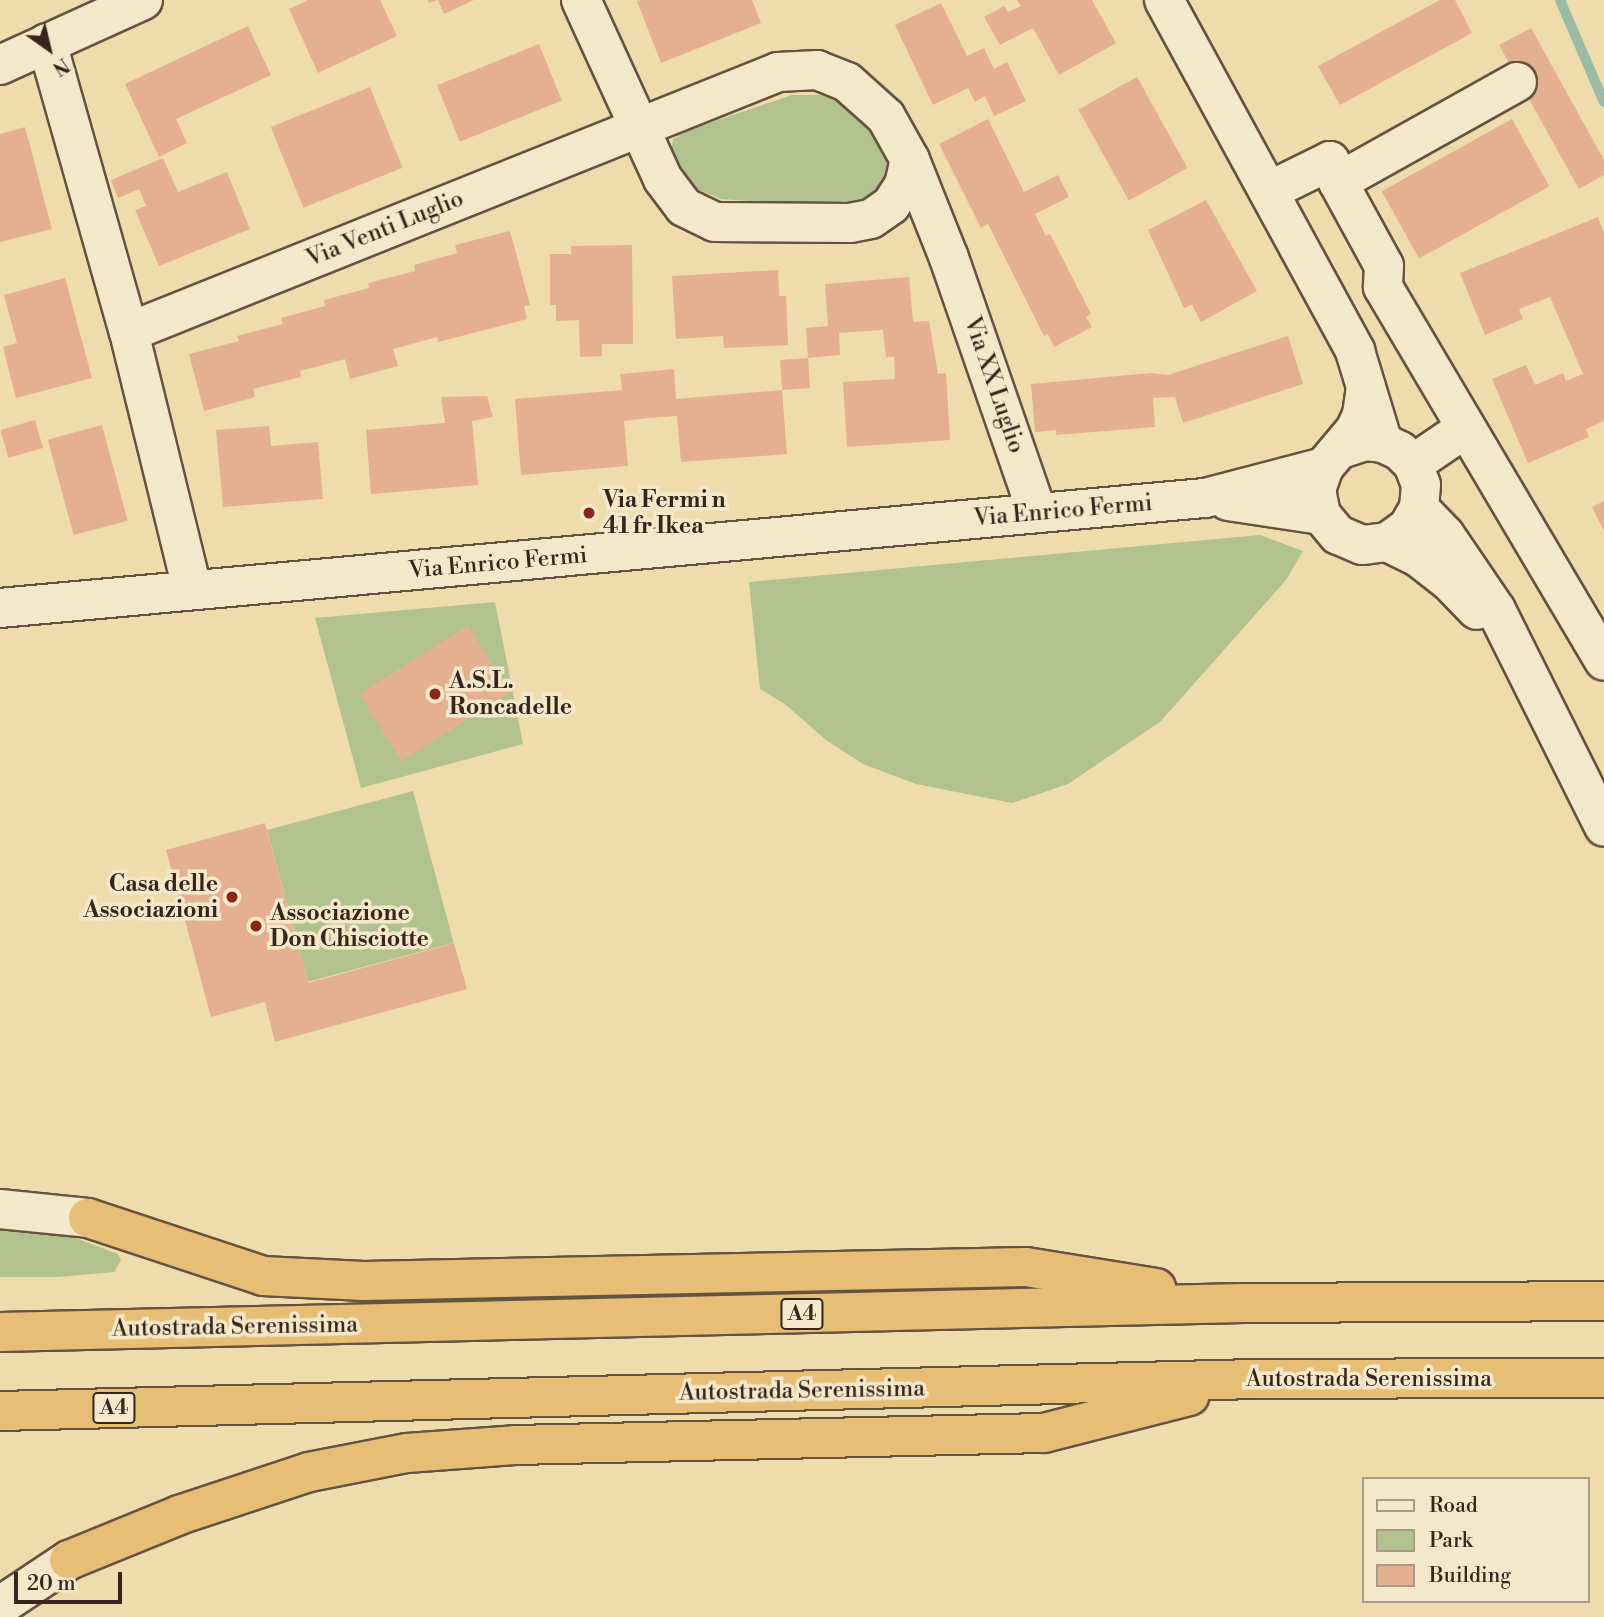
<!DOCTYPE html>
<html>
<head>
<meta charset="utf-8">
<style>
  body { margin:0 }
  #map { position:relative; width:1604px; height:1617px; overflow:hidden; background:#eedcad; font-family:"Libre Bodoni",serif }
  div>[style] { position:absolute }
  .green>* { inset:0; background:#b2c28f; transform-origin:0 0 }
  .stream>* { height:10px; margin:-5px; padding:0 5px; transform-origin:5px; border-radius:5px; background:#9abca6 }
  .building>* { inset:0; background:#e5af92; transform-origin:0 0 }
  .roads { filter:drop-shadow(2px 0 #665241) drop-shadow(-2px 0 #665241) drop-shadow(0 2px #665241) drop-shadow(0 -2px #665241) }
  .minor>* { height:38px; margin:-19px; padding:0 19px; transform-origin:19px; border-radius:19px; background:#f4e8ca }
  .highway>* { height:38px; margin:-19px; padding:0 19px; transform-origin:19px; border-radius:19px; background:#e7be76 }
  .dots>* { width:19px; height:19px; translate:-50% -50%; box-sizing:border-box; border:4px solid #f4e8ca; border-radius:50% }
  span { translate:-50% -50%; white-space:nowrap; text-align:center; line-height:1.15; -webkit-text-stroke:7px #f4e8ca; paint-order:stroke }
  .shield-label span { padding:2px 5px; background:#f4e8ca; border:2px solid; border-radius:5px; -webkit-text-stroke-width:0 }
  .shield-label { font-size:21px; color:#38241d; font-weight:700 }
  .street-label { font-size:23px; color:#38241d }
  .poi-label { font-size:23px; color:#38241d; font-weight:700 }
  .left { translate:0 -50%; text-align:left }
  .right { translate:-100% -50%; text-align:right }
  .legend { position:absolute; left:1362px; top:1477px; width:228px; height:126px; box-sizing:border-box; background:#f4e8ca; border:2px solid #a99a85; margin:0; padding:9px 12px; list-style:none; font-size:21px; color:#38241d }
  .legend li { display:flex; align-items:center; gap:14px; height:35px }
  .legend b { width:35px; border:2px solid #a99a85 }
  .north { position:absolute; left:14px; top:14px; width:70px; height:70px; -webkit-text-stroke:5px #f4e8ca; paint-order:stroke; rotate:146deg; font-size:19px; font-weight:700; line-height:28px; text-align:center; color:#38241d }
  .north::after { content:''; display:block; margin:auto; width:24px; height:32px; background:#38241d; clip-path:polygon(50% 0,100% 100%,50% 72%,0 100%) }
  .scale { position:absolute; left:14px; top:1572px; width:108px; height:32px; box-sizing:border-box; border:4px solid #38241d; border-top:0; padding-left:9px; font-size:21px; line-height:24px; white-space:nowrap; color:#38241d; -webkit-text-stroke:5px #f4e8ca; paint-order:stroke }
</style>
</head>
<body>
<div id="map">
  <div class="green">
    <div style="clip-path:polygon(792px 95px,829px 95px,857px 109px,883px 143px,892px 168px,886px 191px,849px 208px,721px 199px,695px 188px,679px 173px,671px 153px,673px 139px,691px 129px)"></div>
    <div style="clip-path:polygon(1260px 535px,1303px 551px,1286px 580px,1161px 721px,1068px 784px,1012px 803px,916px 784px,863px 764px,826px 740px,786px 705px,760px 689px,749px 582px)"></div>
    <div style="clip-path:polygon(495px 602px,523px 744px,361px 788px,315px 618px)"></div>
    <div style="left:413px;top:791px;width:157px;height:151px;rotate:75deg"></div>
    <div style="clip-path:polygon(0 1223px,65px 1234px,118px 1254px,121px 1260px,114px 1272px,59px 1277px,0 1277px)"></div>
  </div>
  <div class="stream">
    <div style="left:1560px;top:0;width:111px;rotate:66.7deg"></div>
  </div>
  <div class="building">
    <div style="clip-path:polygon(308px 0,380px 0,397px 36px,318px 73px,289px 9px)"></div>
    <div style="clip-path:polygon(428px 0,474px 0,444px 14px,438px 0,429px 3px)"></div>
    <div style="clip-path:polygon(641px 0,752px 0,761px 23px,661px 63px,637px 1px)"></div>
    <div style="clip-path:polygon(1017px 0,1092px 0,1116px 43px,1059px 75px,1033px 28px,1000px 45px,984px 17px,1004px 6px,1008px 12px,1021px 6px)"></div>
    <div style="clip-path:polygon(1440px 0,1455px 0,1472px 33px,1340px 105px,1318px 66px)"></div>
    <div style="clip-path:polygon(941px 3px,967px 56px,984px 48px,994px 69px,1007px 62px,1026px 101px,994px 116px,985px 96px,975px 102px,968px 88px,933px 105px,895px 25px)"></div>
    <div style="clip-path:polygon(248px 26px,271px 75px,176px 119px,187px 143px,159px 157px,125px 84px)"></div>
    <div style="clip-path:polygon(1531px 28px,1604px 160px,1604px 175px,1579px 189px,1499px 45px)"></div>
    <div style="left:539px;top:44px;width:61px;height:110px;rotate:68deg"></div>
    <div style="left:1137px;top:77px;width:104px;height:67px;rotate:61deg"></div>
    <div style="left:370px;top:87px;width:87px;height:107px;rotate:68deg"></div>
    <div style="clip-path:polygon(988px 119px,1024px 192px,1058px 175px,1069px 197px,1035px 214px,1046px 236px,1050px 234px,1091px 314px,1086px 317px,1092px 327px,1054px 347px,1048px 334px,1044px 336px,988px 224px,981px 228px,939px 144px)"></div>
    <div style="left:1512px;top:119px;width:77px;height:149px;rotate:61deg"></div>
    <div style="clip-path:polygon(25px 127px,52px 229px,0 242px,0 134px)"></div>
    <div style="clip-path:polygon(163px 158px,178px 192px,227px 172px,250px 229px,159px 266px,135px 210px,146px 206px,139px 189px,118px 198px,111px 180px)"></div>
    <div style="clip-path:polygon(1206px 200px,1257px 291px,1201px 322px,1192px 305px,1184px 308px,1148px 230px)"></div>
    <div style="clip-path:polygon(1598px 217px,1604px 233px,1604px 421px,1586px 429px,1589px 437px,1528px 463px,1492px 379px,1526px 365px,1535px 385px,1563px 373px,1566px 381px,1583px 374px,1550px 297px,1519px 309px,1523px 319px,1485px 335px,1460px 273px)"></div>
    <div style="clip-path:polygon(510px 231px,530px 305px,524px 306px,527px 319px,438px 342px,437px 337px,393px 349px,398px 366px,350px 379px,345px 359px,300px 371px,301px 377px,253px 389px,255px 397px,204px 411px,189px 354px,239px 341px,237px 336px,283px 324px,281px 318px,325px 306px,324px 300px,369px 288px,368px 283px,415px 271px,414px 265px,457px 253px,455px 245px)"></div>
    <div style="clip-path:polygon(632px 245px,633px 344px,602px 344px,602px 356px,580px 357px,579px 320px,556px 321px,556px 305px,550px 305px,550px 254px,571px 254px,571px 246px)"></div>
    <div style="clip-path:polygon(778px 270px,779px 296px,786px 296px,788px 345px,724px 348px,723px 336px,676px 339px,672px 276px)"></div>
    <div style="clip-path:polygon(909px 277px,913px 322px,929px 321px,938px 374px,946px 373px,950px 440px,847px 447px,843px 382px,895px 379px,894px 357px,886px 357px,883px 330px,839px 333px,840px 355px,808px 358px,806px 328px,828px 326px,825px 284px)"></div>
    <div style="clip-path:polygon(65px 278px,92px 378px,16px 398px,3px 347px,17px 343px,4px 295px)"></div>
    <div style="clip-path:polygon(1288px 336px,1303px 384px,1183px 423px,1175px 397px,1153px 398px,1155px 427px,1056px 435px,1056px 430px,1035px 432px,1031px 384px,1151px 373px,1168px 375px)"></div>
    <div style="left:808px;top:358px;width:30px;height:28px;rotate:86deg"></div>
    <div style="clip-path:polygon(674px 369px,676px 399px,782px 390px,787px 454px,681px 462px,677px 416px,648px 418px,624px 421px,628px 466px,521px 475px,515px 399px,622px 390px,620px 374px)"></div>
    <div style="clip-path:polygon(487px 396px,493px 417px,472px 421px,478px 485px,371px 494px,366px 430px,445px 423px,441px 397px)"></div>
    <div style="left:35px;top:420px;width:29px;height:36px;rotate:74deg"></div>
    <div style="left:102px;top:425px;width:99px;height:56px;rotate:75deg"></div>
    <div style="clip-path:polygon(269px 426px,271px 446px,318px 442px,323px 499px,223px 507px,216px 430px)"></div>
    <div style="clip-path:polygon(1604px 501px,1604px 531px,1592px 507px)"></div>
    <div style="left:468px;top:626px;width:79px;height:128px;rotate:58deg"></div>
    <div style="clip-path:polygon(265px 823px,308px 983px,454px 943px,467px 989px,275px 1042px,265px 1002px,211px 1017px,166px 850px)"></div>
  </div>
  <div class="roads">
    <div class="minor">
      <div style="left:581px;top:0;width:197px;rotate:65.4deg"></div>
      <div style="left:663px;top:179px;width:35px;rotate:53deg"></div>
      <div style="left:684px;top:207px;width:34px;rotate:26deg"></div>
      <div style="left:715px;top:222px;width:135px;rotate:0.4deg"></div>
      <div style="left:850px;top:223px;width:21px;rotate:-11deg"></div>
      <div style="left:871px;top:219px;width:24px;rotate:-35deg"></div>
      <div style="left:891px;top:205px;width:24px;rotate:-57deg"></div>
      <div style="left:904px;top:185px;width:26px;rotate:-77deg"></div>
      <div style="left:1164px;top:0;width:400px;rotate:61.4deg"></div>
      <div style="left:1355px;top:351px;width:96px;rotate:73.1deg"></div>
      <div style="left:47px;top:43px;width:300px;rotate:74.2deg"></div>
      <div style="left:129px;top:332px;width:265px;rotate:76.2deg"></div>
      <div style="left:0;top:65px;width:157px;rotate:-24.4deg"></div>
      <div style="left:1338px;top:182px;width:205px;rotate:-29.2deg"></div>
      <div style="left:1269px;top:191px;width:68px;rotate:-26.2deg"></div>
      <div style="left:1330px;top:161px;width:22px;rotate:69deg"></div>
      <div style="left:1338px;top:182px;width:96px;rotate:61.3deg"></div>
      <div style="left:1384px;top:266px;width:21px;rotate:93deg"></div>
      <div style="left:1383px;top:287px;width:434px;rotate:59.4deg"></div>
      <div style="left:129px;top:332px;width:699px;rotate:-21.83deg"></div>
      <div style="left:778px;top:72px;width:39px;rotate:-3deg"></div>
      <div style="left:817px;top:70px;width:32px;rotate:22deg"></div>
      <div style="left:847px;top:82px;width:52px;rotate:41.9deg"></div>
      <div style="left:886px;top:117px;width:49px;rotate:60.8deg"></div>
      <div style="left:910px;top:160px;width:105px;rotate:68.3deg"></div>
      <div style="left:949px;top:258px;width:269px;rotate:70.9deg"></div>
      <div style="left:1341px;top:449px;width:25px;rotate:-18deg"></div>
      <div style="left:1365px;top:441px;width:18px;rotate:6deg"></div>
      <div style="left:1383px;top:443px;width:19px;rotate:25deg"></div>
      <div style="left:1400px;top:451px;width:18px;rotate:45deg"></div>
      <div style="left:1413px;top:464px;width:22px;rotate:69deg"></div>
      <div style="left:1421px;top:485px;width:23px;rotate:95deg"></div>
      <div style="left:1419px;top:508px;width:22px;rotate:120deg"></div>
      <div style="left:1408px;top:527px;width:26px;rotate:144deg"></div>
      <div style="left:1387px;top:542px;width:25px;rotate:173deg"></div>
      <div style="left:1362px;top:545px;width:26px;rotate:-157deg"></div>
      <div style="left:1338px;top:535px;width:26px;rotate:-130deg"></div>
      <div style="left:1321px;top:515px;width:25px;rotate:-101deg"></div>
      <div style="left:1316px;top:490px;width:24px;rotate:-71deg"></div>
      <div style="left:1324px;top:467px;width:48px;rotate:-50deg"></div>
      <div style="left:1355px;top:430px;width:17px;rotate:-65deg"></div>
      <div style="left:1362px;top:415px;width:28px;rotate:-82deg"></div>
      <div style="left:1413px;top:464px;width:64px;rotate:-34.2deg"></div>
      <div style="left:1228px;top:501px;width:94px;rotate:8.6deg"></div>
      <div style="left:1419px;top:508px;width:37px;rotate:46deg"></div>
      <div style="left:1445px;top:535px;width:91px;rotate:55.8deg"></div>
      <div style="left:1496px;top:610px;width:242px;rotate:63.5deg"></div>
      <div style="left:1387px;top:542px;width:34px;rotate:26deg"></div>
      <div style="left:1418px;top:557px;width:39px;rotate:38deg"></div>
      <div style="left:1449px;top:581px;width:40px;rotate:46deg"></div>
      <div style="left:0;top:608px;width:1210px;rotate:-5.22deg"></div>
      <div style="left:1205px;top:498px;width:123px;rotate:-14.6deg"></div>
      <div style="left:0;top:1209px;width:88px;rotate:5.8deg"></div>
      <div style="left:0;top:1606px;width:83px;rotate:-33.7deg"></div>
    </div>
    <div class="highway">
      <div style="left:88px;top:1218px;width:184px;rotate:18.3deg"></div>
      <div style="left:263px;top:1276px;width:101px;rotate:2.8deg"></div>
      <div style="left:364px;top:1281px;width:662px;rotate:-1.21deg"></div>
      <div style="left:1026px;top:1267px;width:132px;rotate:9.2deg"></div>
      <div style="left:0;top:1332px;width:1244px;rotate:-1.34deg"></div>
      <div style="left:1244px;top:1303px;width:360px;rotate:-0.3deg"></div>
      <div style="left:0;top:1411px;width:1254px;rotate:-1.46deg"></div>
      <div style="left:1254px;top:1379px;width:350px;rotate:-0.2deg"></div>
      <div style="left:69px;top:1560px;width:119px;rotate:-22.2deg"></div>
      <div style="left:179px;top:1515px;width:137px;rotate:-18.3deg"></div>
      <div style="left:309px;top:1472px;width:100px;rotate:-11deg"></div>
      <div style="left:407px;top:1453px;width:108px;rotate:-4.2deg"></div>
      <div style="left:515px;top:1445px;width:529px;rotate:-1.3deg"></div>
      <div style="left:1044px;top:1433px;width:150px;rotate:-14.3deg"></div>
    </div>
  </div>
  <div class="dots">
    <div style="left:589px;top:513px;background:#8f2418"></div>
    <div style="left:435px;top:694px;background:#8f2418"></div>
    <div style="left:232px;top:897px;background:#8f2418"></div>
    <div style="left:256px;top:926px;background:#8f2418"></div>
  </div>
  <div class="shield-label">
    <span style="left:802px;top:1314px">A4</span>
    <span style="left:114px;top:1408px">A4</span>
  </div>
  <div class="street-label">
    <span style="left:385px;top:229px;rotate:-22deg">Via Venti Luglio</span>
    <span style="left:994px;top:385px;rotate:71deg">Via XX Luglio</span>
    <span style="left:1063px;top:511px;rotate:-5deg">Via Enrico Fermi</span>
    <span style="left:498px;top:563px;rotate:-5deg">Via Enrico Fermi</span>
    <span style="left:235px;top:1327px;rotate:-1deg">Autostrada Serenissima</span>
    <span style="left:1369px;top:1379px">Autostrada Serenissima</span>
    <span style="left:802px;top:1391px;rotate:-1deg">Autostrada Serenissima</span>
  </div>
  <div class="poi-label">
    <span class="left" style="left:603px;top:513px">Via Fermi n<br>41 fr Ikea</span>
    <span class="left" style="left:449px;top:694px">A.S.L.<br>Roncadelle</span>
    <span class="right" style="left:218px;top:897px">Casa delle<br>Associazioni</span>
    <span class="left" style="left:270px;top:926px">Associazione<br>Don Chisciotte</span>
  </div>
  <ul class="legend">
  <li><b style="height:9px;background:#f4e8ca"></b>Road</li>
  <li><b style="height:19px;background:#b2c28f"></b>Park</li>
  <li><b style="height:19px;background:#e5af92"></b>Building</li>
  </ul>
  <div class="north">N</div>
  <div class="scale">20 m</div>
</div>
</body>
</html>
